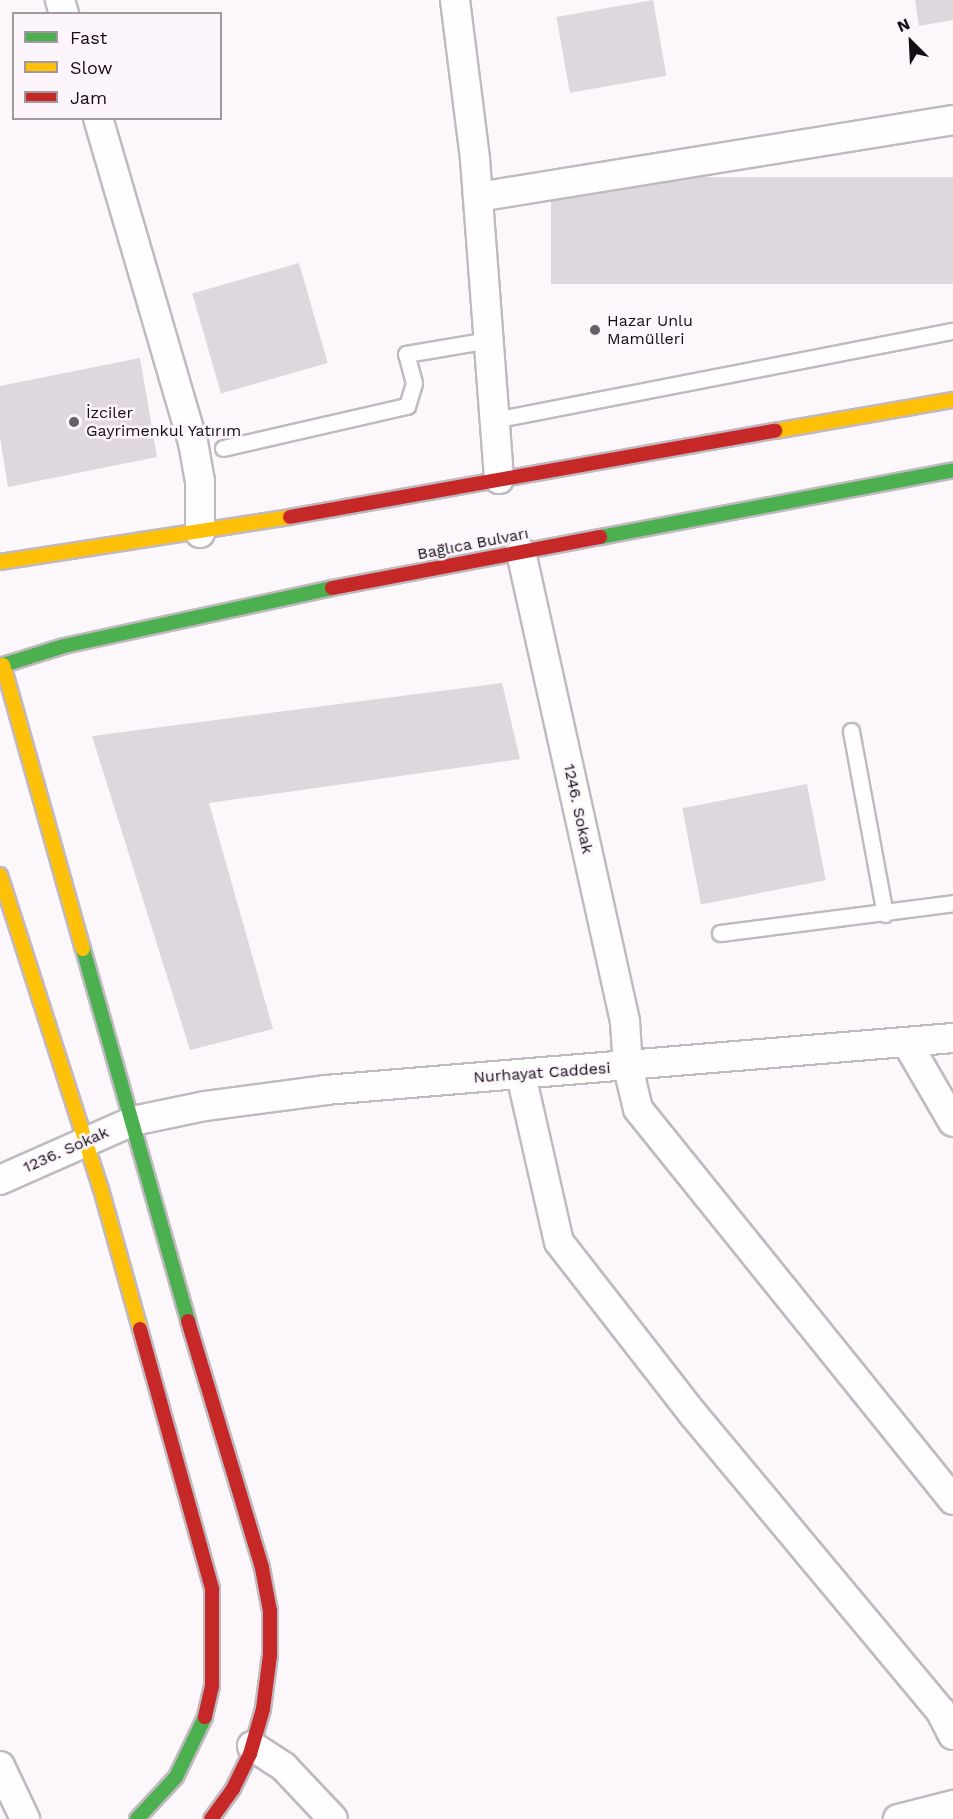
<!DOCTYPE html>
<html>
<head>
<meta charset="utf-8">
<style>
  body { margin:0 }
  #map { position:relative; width:953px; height:1819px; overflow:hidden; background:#fbf7fb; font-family:"Work Sans",sans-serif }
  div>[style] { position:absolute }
  .building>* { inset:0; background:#ded7dd; transform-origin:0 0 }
  .roads { filter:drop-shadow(2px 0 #c0b9c0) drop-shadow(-2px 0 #c0b9c0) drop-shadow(0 2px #c0b9c0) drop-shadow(0 -2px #c0b9c0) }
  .lane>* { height:15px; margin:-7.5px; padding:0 7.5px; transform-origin:7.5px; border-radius:7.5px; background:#fefefe }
  .street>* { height:28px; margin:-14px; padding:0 14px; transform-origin:14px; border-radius:14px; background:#fefefe }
  .fast>* { height:14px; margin:-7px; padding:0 7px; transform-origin:7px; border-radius:7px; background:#4caf50 }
  .slow>* { height:14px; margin:-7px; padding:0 7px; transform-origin:7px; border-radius:7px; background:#ffc107 }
  .jam>* { height:14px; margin:-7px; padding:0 7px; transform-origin:7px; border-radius:7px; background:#c62828 }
  .dots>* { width:16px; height:16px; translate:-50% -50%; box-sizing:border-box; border:3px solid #fcf6fc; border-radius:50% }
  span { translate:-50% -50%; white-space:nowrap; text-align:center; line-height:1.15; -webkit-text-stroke:5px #fcf6fc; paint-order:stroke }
  .poi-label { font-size:16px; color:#170d17 }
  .left { translate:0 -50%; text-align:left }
  .street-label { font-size:16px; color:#170d17 }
  .legend { position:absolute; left:12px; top:12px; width:210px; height:108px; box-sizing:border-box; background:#fcf6fc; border:2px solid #a099a0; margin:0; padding:8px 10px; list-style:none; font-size:18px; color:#170d17 }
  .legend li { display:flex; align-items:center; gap:12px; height:30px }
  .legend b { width:30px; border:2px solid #a099a0 }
  .north { position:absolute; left:881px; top:12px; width:60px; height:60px; -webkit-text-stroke:4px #fcf6fc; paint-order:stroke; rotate:336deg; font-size:16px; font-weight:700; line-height:24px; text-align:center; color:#170d17 }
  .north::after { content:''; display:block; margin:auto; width:21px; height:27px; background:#170d17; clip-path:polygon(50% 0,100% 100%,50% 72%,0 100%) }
</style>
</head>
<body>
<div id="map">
  <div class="building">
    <div style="left:653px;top:0;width:77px;height:98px;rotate:80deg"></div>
    <div style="clip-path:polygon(915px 0,953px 0,953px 20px,919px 26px)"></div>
    <div style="left:953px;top:177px;width:107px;height:402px;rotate:90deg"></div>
    <div style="left:299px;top:263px;width:104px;height:111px;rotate:74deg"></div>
    <div style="clip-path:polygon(140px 358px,157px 457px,8px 487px,0 437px,0 386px)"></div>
    <div style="clip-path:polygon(502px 683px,520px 759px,209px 803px,273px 1029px,190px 1050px,92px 736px)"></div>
    <div style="left:807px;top:784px;width:98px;height:127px;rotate:79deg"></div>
  </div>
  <div class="roads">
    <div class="lane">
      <div style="left:494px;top:420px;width:468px;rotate:-11deg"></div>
      <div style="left:223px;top:448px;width:189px;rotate:-12.9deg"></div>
      <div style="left:407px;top:406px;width:24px;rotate:-73deg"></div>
      <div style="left:414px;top:383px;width:30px;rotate:-105deg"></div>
      <div style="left:406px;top:354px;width:84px;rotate:-9.6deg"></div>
      <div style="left:851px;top:731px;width:186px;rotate:79.5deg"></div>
      <div style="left:720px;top:933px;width:235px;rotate:-7.3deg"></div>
    </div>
    <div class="street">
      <div style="left:60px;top:0;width:15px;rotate:74deg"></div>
      <div style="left:455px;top:0;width:160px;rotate:82.8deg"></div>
      <div style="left:475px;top:159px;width:321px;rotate:85.7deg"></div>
      <div style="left:98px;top:118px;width:338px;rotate:73.7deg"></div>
      <div style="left:193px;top:442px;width:40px;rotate:80deg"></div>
      <div style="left:200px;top:481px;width:52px;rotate:90deg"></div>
      <div style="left:478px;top:197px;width:481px;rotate:-9.2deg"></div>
      <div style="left:521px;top:552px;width:481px;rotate:77.5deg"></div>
      <div style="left:625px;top:1022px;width:45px;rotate:86.2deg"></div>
      <div style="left:628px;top:1067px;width:43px;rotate:76.6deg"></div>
      <div style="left:638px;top:1109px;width:502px;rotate:51.14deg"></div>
      <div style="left:907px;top:1043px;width:91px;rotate:59.8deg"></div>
      <div style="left:521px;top:1075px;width:171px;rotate:77.2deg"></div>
      <div style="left:559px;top:1242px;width:218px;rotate:52.1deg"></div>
      <div style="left:693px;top:1414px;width:386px;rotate:50.2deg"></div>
      <div style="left:940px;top:1710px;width:28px;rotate:63deg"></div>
      <div style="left:0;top:1180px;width:145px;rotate:-23.9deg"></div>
      <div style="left:133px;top:1121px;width:74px;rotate:-11.8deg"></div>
      <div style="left:205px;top:1106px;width:122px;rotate:-7.5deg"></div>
      <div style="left:326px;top:1090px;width:629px;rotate:-4.74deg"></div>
      <div style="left:252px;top:1746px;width:38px;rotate:33deg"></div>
      <div style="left:284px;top:1767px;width:71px;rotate:46.7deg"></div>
      <div style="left:0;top:1766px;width:59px;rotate:64.7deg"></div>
      <div style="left:898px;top:1819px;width:57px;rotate:-14.3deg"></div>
    </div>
    <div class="fast">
      <div style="left:600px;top:537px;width:359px;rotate:-10.7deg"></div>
      <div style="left:0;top:666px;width:67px;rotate:-17.4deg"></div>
      <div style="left:64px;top:646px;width:274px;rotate:-12.2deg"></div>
      <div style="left:83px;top:949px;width:387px;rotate:74.2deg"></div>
      <div style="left:137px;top:1819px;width:57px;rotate:-47.1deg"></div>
      <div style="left:176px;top:1777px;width:67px;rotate:-64.2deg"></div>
    </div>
    <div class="slow">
      <div style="left:775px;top:431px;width:181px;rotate:-9.9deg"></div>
      <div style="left:0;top:562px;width:293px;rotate:-8.8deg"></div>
      <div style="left:3px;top:665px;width:295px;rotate:74.3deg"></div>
      <div style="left:0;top:875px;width:330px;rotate:72.2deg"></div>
      <div style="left:101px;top:1189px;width:145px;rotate:74.4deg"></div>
    </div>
    <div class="jam">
      <div style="left:290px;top:517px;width:493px;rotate:-10.1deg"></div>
      <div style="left:332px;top:588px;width:273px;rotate:-10.8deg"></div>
      <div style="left:188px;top:1321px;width:258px;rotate:73.3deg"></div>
      <div style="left:262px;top:1568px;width:44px;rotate:79.5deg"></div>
      <div style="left:270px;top:1611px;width:44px;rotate:90deg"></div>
      <div style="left:270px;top:1655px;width:54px;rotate:97.4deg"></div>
      <div style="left:263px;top:1709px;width:47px;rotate:106.1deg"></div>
      <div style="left:250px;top:1754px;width:39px;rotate:116deg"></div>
      <div style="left:233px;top:1789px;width:37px;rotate:126deg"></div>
      <div style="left:140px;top:1329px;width:270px;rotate:74.5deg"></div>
      <div style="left:212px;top:1589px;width:97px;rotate:90deg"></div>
      <div style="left:212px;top:1686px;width:32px;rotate:103deg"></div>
    </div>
  </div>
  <div class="dots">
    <div style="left:595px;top:330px;background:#675f67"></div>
    <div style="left:74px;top:422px;background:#675f67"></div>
  </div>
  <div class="poi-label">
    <span class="left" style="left:607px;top:330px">Hazar Unlu<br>Mamülleri</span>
    <span class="left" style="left:86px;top:422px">İzciler<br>Gayrimenkul Yatırım</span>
  </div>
  <div class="street-label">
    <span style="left:473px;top:544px;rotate:-11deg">Bağlıca Bulvarı</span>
    <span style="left:578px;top:809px;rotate:78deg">1246. Sokak</span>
    <span style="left:542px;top:1073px;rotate:-4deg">Nurhayat Caddesi</span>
    <span style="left:66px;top:1150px;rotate:-24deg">1236. Sokak</span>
  </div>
  <ul class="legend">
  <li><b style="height:8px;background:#4caf50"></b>Fast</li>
  <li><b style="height:8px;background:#ffc107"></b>Slow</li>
  <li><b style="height:8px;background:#c62828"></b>Jam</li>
  </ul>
  <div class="north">N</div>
</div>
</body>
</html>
